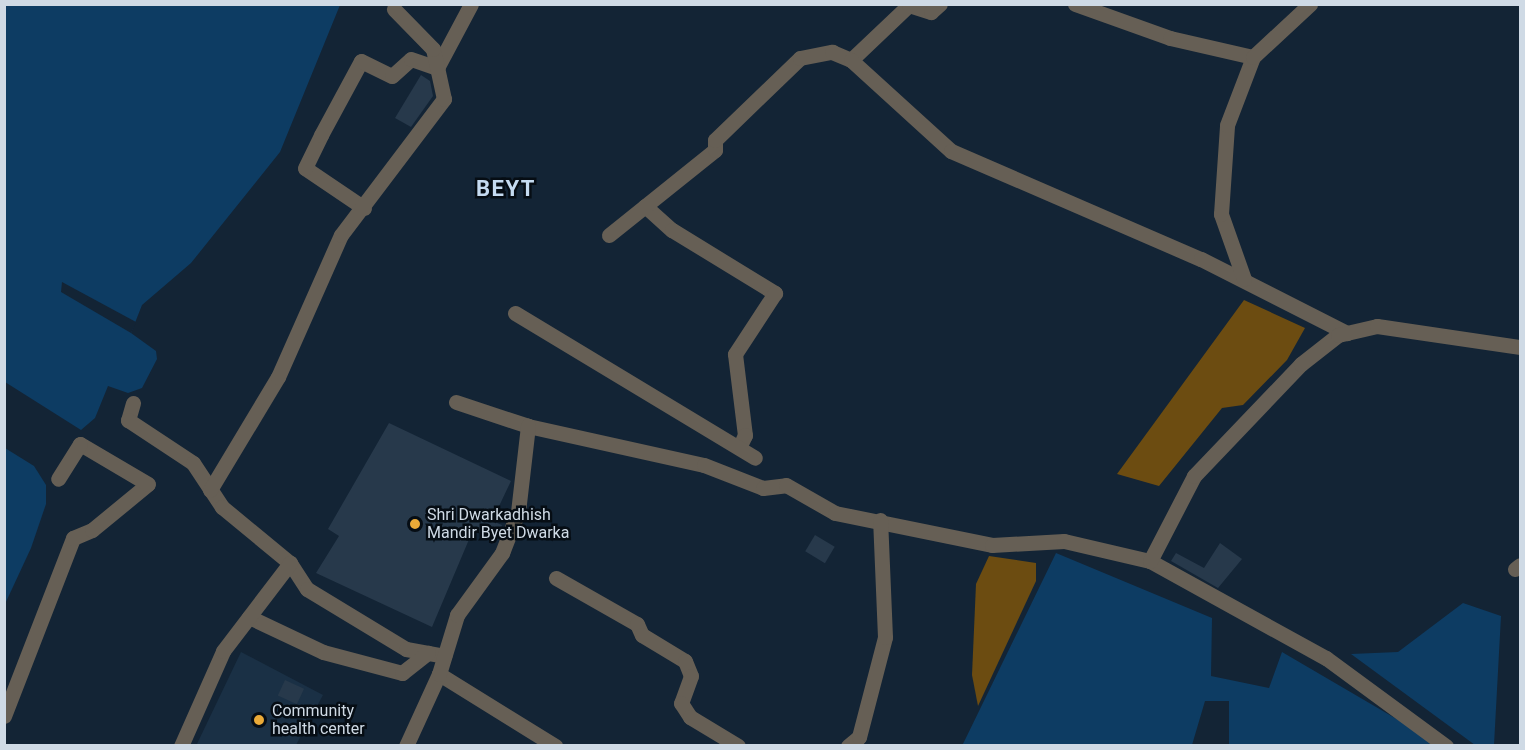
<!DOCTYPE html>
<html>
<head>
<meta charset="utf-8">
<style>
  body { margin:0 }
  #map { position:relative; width:1525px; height:750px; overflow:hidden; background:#132435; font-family:Roboto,sans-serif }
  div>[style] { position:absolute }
  .built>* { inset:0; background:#1a3045 }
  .forest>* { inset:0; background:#6c4c11 }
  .water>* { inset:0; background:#0d3c63 }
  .pier>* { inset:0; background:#132435 }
  .building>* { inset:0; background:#27394b; transform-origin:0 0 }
  .minor>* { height:15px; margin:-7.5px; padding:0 7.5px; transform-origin:7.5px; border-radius:7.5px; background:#665f55 }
  .dots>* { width:16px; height:16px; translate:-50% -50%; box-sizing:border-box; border:3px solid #060d14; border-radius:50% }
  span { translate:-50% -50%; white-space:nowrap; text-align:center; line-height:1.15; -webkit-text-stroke:5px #060d14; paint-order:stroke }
  .poi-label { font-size:16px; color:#cfdae5 }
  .left { translate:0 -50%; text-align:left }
  .district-label { font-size:22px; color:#c5dbf1; font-weight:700; letter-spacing:1.5px }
  .frame { position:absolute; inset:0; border:6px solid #cfdae5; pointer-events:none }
</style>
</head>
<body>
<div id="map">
  <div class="built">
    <div style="clip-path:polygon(241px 652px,323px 695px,296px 745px,196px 746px)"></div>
  </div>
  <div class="forest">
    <div style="clip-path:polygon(1244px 300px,1305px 328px,1287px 360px,1243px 405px,1222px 408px,1159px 486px,1117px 474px)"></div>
    <div style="clip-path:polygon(989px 556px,1036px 563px,1036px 581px,978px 706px,972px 675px,976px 584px)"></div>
  </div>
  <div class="water">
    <div style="clip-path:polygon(4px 5px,340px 5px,280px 152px,191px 263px,142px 305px,131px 333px,156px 351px,157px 359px,142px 388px,128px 393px,108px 386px,95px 418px,81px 430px,5px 382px)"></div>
    <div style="clip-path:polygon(5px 448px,34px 466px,46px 485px,46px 504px,31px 548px,5px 604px)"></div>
    <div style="clip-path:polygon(1056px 553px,1212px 618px,1211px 676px,1269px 688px,1282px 652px,1441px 745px,1229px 745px,1229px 701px,1205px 701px,1192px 745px,962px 746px)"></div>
    <div style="clip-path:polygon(1463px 603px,1501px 616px,1494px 745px,1475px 745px,1351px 654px,1398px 652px)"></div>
  </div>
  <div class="pier">
    <div style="clip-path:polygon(62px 282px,136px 322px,131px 333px,61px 292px)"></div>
  </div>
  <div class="building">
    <div style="clip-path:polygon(421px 75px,430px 81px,433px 96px,411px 127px,395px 118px)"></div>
    <div style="clip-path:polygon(389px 423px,511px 481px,492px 521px,502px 525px,497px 539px,473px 530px,432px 627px,316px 573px,339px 536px,328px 529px)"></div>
    <div style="left:815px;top:535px;width:23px;height:19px;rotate:31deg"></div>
    <div style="clip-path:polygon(1220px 543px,1242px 559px,1218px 588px,1171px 561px,1176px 553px,1204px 568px)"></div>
    <div style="left:285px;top:680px;width:21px;height:17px;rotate:25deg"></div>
  </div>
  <div class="minor">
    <div style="left:1075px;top:4px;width:101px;rotate:19.7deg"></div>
    <div style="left:1170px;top:38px;width:85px;rotate:12.9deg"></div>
    <div style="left:851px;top:60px;width:80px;rotate:-43.5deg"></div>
    <div style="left:909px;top:5px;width:23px;rotate:18deg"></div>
    <div style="left:931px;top:12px;width:12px;rotate:-42deg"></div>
    <div style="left:645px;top:206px;width:36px;rotate:42deg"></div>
    <div style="left:672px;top:230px;width:121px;rotate:31.5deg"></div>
    <div style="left:775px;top:293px;width:73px;rotate:123.3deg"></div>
    <div style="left:735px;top:354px;width:82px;rotate:83deg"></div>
    <div style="left:745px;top:435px;width:14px;rotate:115deg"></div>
    <div style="left:364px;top:208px;width:71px;rotate:-145.9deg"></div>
    <div style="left:305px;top:168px;width:37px;rotate:-64deg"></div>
    <div style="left:321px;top:135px;width:84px;rotate:-61.6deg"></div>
    <div style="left:361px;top:61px;width:34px;rotate:26deg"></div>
    <div style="left:392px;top:76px;width:25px;rotate:-42deg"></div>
    <div style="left:411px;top:59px;width:28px;rotate:19deg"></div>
    <div style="left:437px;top:68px;width:72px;rotate:-62deg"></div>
    <div style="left:609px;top:235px;width:136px;rotate:-38.7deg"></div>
    <div style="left:715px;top:150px;width:10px;rotate:-90deg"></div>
    <div style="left:715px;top:140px;width:118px;rotate:-44deg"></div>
    <div style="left:800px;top:58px;width:33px;rotate:-11deg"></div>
    <div style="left:832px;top:52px;width:21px;rotate:23deg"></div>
    <div style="left:851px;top:60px;width:135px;rotate:42.3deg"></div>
    <div style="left:951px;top:151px;width:272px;rotate:23.4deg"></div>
    <div style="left:1201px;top:259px;width:164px;rotate:26.9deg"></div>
    <div style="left:1244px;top:279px;width:69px;rotate:-109.5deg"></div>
    <div style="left:1221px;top:214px;width:89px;rotate:-86.1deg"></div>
    <div style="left:1227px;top:125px;width:73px;rotate:-69.1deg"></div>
    <div style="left:1253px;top:57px;width:78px;rotate:-42.9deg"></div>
    <div style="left:515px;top:313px;width:280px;rotate:31.1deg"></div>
    <div style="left:456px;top:402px;width:76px;rotate:18.4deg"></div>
    <div style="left:528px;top:426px;width:180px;rotate:12.5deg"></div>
    <div style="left:704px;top:465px;width:63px;rotate:21.3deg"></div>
    <div style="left:763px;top:488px;width:23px;rotate:-7deg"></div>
    <div style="left:786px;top:485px;width:56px;rotate:29.7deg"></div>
    <div style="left:835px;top:513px;width:160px;rotate:11.5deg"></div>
    <div style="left:992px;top:545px;width:72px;rotate:-3.2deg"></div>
    <div style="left:1064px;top:541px;width:88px;rotate:13.1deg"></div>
    <div style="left:1150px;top:561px;width:201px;rotate:28.9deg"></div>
    <div style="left:1326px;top:658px;width:149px;rotate:36.3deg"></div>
    <div style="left:133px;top:403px;width:18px;rotate:106deg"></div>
    <div style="left:128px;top:420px;width:78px;rotate:33.5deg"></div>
    <div style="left:193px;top:463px;width:53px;rotate:56.6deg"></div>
    <div style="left:222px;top:507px;width:88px;rotate:39.5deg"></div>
    <div style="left:290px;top:563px;width:31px;rotate:57deg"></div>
    <div style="left:307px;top:589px;width:116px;rotate:31.2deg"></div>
    <div style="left:406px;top:649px;width:39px;rotate:10deg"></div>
    <div style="left:210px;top:490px;width:132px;rotate:-59deg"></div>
    <div style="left:278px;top:377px;width:155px;rotate:-66.1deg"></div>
    <div style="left:341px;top:235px;width:171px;rotate:-52.9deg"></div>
    <div style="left:444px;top:99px;width:51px;rotate:-102.4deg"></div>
    <div style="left:433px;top:49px;width:56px;rotate:-134.3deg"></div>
    <div style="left:1150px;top:561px;width:96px;rotate:-62.6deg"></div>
    <div style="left:1194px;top:476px;width:155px;rotate:-46.3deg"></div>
    <div style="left:1301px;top:364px;width:47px;rotate:-38.1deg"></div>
    <div style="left:1338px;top:335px;width:40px;rotate:-13deg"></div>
    <div style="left:1377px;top:326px;width:145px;rotate:8.4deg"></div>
    <div style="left:1515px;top:569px;width:6px;rotate:-39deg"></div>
    <div style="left:556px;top:578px;width:93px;rotate:29.6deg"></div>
    <div style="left:637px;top:624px;width:12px;rotate:66deg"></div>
    <div style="left:642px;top:635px;width:50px;rotate:31.2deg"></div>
    <div style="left:685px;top:661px;width:16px;rotate:68deg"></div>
    <div style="left:691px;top:676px;width:29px;rotate:110deg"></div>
    <div style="left:681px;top:703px;width:17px;rotate:57deg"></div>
    <div style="left:690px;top:717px;width:56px;rotate:31.1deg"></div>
    <div style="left:249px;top:617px;width:82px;rotate:25.3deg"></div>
    <div style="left:323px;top:652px;width:82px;rotate:14.9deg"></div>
    <div style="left:402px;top:673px;width:33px;rotate:-38deg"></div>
    <div style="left:439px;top:674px;width:137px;rotate:31.8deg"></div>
    <div style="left:4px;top:716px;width:191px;rotate:-68.8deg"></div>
    <div style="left:73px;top:538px;width:21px;rotate:-23deg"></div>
    <div style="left:92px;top:530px;width:72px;rotate:-39.4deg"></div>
    <div style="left:148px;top:484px;width:79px;rotate:-149.5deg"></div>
    <div style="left:80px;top:444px;width:41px;rotate:122.2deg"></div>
    <div style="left:181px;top:746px;width:104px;rotate:-66.1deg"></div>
    <div style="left:223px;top:651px;width:111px;rotate:-52.7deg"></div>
    <div style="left:406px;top:746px;width:79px;rotate:-65.4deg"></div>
    <div style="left:439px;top:674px;width:62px;rotate:-73deg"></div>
    <div style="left:457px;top:615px;width:77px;rotate:-54deg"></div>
    <div style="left:502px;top:553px;width:44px;rotate:-68.7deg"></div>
    <div style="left:518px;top:512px;width:87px;rotate:-83.4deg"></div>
    <div style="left:848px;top:746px;width:14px;rotate:-39deg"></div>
    <div style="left:859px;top:737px;width:103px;rotate:-75.4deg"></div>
    <div style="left:885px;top:637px;width:117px;rotate:-92.4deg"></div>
  </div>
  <div class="dots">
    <div style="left:415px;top:524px;background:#eaaa38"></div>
    <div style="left:259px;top:720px;background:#eaaa38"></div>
  </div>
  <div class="poi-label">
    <span class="left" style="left:427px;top:524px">Shri Dwarkadhish<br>Mandir Byet Dwarka</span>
    <span class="left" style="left:272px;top:720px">Community<br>health center</span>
  </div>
  <div class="district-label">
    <span style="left:506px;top:189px">BEYT</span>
  </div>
  <div class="frame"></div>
</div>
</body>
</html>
